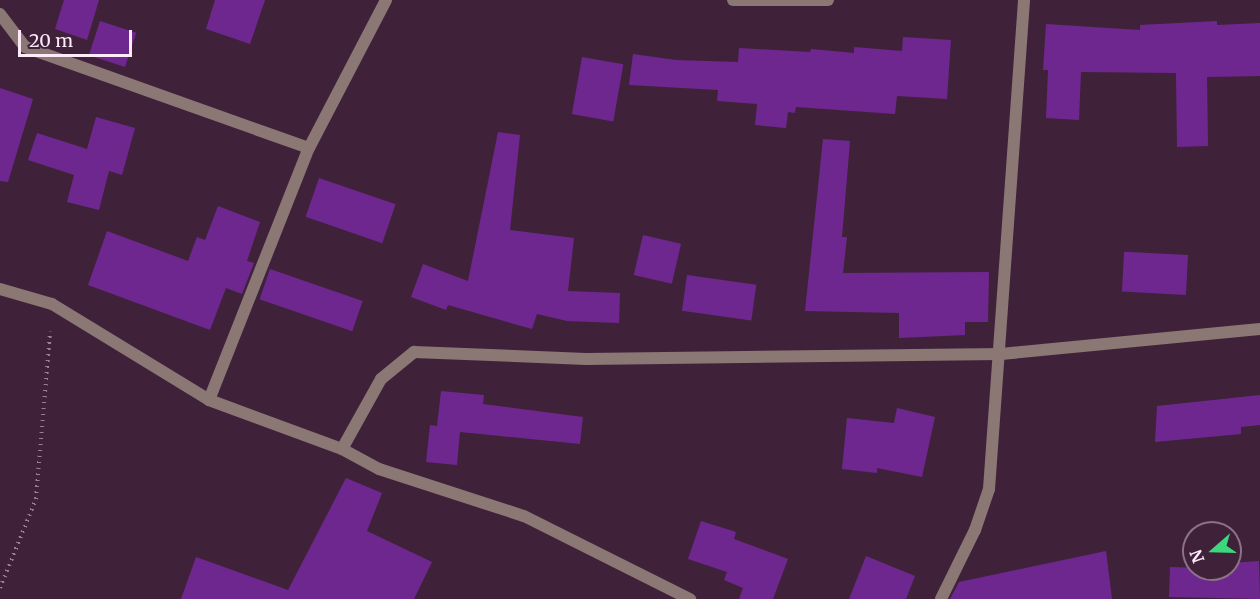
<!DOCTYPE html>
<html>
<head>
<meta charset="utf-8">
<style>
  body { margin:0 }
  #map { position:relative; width:1260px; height:599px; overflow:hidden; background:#3f223a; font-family:Merriweather,serif }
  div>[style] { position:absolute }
  .building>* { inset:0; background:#6f2790; transform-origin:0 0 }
  .path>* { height:4px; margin-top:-2px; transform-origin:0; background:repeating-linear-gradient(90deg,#988094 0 1.5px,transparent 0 6px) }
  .street>* { height:12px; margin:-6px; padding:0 6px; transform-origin:6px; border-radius:6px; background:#8b7773 }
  span { translate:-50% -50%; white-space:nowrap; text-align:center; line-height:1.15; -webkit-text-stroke:5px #3f223a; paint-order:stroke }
  .north { position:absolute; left:1182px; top:521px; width:60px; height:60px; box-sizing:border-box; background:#3f223a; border:2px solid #8b7287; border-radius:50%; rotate:250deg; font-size:16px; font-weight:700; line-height:24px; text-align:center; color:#feebfa }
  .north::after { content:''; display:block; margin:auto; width:21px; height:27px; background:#3dd77e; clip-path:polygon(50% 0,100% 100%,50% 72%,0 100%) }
  .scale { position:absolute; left:18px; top:30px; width:114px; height:27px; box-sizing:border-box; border:3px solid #feebfa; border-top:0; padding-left:8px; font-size:18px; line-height:21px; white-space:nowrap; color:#feebfa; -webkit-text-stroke:4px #3f223a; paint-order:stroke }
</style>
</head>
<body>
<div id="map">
  <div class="building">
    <div style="clip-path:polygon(64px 0,99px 0,87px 40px,55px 29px)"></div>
    <div style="clip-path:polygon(215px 0,265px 0,250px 44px,206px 29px)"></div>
    <div style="left:100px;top:21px;width:38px;height:36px;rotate:18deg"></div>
    <div style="clip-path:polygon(1217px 21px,1217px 25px,1260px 23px,1260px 76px,1207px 77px,1208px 146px,1177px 147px,1176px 73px,1081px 72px,1079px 120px,1046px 118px,1048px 70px,1043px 70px,1046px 24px,1140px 30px,1140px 25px)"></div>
    <div style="clip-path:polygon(903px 37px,951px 40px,947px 99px,897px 96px,895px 114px,796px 107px,795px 113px,788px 112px,786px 128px,755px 125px,757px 104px,717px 101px,718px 90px,629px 85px,633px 54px,676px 60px,738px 62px,739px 48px,810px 52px,811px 49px,854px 53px,854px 47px,902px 51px)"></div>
    <div style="left:582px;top:57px;width:42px;height:58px;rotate:10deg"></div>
    <div style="clip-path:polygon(0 88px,33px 99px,8px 182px,0 181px)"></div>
    <div style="clip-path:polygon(96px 117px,135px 128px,122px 175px,109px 171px,99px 210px,67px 202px,74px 175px,28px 160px,37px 133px,87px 149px)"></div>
    <div style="clip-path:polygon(498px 132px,520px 135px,510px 230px,574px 238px,568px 291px,620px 293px,619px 323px,567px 321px,537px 314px,532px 329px,448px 305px,446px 310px,411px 297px,423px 264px,468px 281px)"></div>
    <div style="clip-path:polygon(823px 139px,850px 141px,842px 237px,847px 237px,843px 273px,989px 272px,988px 322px,965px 322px,965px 335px,899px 338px,899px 313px,805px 311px)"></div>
    <div style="left:319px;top:178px;width:81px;height:41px;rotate:19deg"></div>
    <div style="clip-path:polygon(218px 206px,260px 222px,247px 261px,254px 263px,242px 294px,226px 288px,210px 330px,88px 285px,107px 231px,188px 261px,197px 237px,205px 240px)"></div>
    <div style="left:643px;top:235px;width:39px;height:41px;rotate:13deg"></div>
    <div style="left:1188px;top:255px;width:40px;height:64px;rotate:93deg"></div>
    <div style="left:270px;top:269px;width:98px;height:32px;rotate:19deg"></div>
    <div style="left:687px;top:275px;width:70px;height:36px;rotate:8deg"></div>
    <div style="clip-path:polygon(441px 391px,484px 395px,483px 404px,583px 417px,580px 444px,460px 432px,457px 465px,426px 462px,430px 425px,437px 426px)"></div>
    <div style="clip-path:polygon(1260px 395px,1260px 425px,1241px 427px,1241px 434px,1155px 442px,1157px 406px)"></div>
    <div style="clip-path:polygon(897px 408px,935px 417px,922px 477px,877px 468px,877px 473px,842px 469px,847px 418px,894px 423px)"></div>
    <div style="clip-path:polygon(346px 478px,382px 493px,367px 531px,432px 562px,414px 599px,181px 599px,196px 557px,288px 590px)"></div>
    <div style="clip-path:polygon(701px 521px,736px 532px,734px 539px,788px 559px,773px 599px,739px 599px,743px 588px,724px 580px,727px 572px,688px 559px)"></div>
    <div style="clip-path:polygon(1106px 551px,1112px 599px,950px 599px,959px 582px)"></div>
    <div style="clip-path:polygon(866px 556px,915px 576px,906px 599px,849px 599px)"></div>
    <div style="clip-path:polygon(1259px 561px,1260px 599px,1169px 597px,1170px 567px,1230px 569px,1230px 563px)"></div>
  </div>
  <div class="path">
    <div style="left:0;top:588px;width:96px;rotate:-68deg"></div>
    <div style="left:36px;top:499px;width:168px;rotate:-85.2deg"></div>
  </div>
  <div class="street">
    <div style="left:733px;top:0;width:95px"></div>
    <div style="left:0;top:14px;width:41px;rotate:52.9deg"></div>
    <div style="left:25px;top:47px;width:301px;rotate:19.6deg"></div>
    <div style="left:0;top:289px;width:54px;rotate:16.1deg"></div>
    <div style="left:52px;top:304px;width:184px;rotate:31.4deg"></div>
    <div style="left:209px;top:400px;width:142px;rotate:20.2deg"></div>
    <div style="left:342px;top:449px;width:42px;rotate:28.4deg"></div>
    <div style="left:379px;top:469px;width:152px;rotate:18deg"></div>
    <div style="left:524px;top:516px;width:186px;rotate:26.6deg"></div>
    <div style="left:209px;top:400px;width:271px;rotate:-68.4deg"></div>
    <div style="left:309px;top:148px;width:167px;rotate:-62.5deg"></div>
    <div style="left:342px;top:449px;width:80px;rotate:-60.9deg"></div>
    <div style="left:381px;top:379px;width:43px;rotate:-39.3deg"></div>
    <div style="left:414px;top:352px;width:172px;rotate:2.3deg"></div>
    <div style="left:586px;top:359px;width:415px;rotate:-0.7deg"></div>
    <div style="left:1001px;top:354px;width:260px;rotate:-5.5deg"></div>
    <div style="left:941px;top:599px;width:77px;rotate:-63.8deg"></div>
    <div style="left:975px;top:530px;width:43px;rotate:-71.1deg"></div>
    <div style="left:989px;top:489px;width:490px;rotate:-85.9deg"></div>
  </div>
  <div class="north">N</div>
  <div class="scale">20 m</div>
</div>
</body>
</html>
